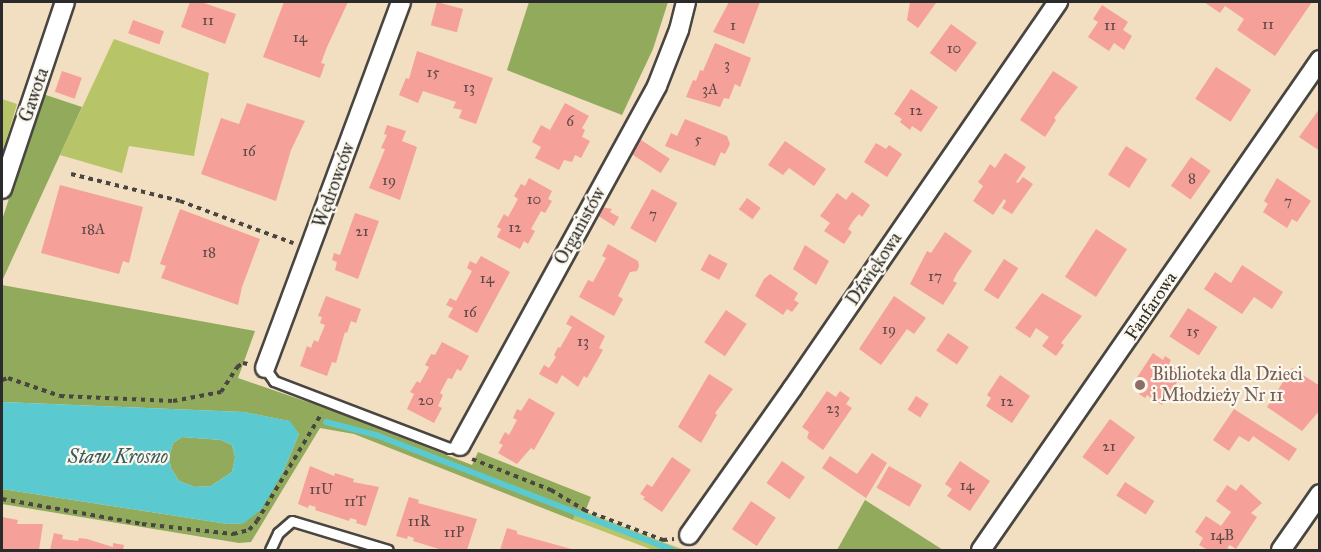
<!DOCTYPE html>
<html>
<head>
<meta charset="utf-8">
<style>
  body { margin:0 }
  #map { position:relative; width:1321px; height:552px; overflow:hidden; background:#f2dec0; font-family:"IM FELL Great Primer",serif }
  div>[style] { position:absolute }
  .green>* { inset:0; background:#b7c467 }
  .forest>* { inset:0; background:#91aa5c }
  .water>* { inset:0; background:#5bc9d0 }
  .stream>* { height:6px; margin:-3px; padding:0 3px; transform-origin:3px; border-radius:3px; background:#5bc9d0 }
  .building>* { inset:0; background:#f5a19a; transform-origin:0 0 }
  .path>* { height:4px; margin-top:-2px; transform-origin:0; background:repeating-linear-gradient(90deg,#494641 0 4.5px,transparent 0 9px) }
  .roads { filter:drop-shadow(2px 0 #494641) drop-shadow(-2px 0 #494641) drop-shadow(0 2px #494641) drop-shadow(0 -2px #494641) }
  .lane>* { height:9px; margin:-4.5px; padding:0 4.5px; transform-origin:4.5px; border-radius:4.5px; background:#fff }
  .street>* { height:18px; margin:-9px; padding:0 9px; transform-origin:9px; border-radius:9px; background:#fff }
  .dots>* { width:16px; height:16px; translate:-50% -50%; box-sizing:border-box; border:3px solid #fbf7ec; border-radius:50% }
  span { translate:-50% -50%; white-space:nowrap; text-align:center; line-height:1.15; -webkit-text-stroke:4.5px #fbf7ec; paint-order:stroke }
  .number-label { font-size:15px; color:#5e4847 }
  .number-label span { -webkit-text-stroke-width:0 }
  .street-label { font-size:18px; color:#2b2b2b }
  .education-label { font-size:18px; color:#785e54 }
  .left { translate:0 -50%; text-align:left }
  .water-label { font-size:20px; color:#395a5d; font-style:italic }
  .frame { position:absolute; inset:0; border:3px solid #2b2b2b; pointer-events:none }
</style>
</head>
<body>
<div id="map">
  <div class="green">
    <div style="clip-path:polygon(114px 39px,209px 73px,194px 156px,129px 146px,122px 173px,60px 155px)"></div>
    <div style="clip-path:polygon(2px 99px,17px 104px,2px 155px)"></div>
    <div style="clip-path:polygon(577px 508px,660px 541px,685px 550px,653px 550px,573px 520px)"></div>
  </div>
  <div class="forest">
    <div style="clip-path:polygon(529px 2px,668px 2px,653px 49px,622px 115px,507px 70px)"></div>
    <div style="clip-path:polygon(43px 94px,82px 107px,2px 281px,2px 220px)"></div>
    <div style="clip-path:polygon(2px 285px,255px 331px,238px 378px,331px 410px,472px 465px,478px 452px,591px 497px,585px 512px,577px 509px,573px 520px,354px 434px,320px 428px,251px 542px,239px 543px,2px 504px,2px 489px,228px 524px,244px 523px,283px 472px,299px 434px,289px 421px,244px 412px,2px 402px)"></div>
    <div style="clip-path:polygon(182px 437px,221px 440px,232px 445px,235px 457px,232px 472px,211px 486px,195px 487px,179px 481px,171px 468px,169px 458px,173px 443px)"></div>
    <div style="clip-path:polygon(865px 500px,943px 550px,837px 550px)"></div>
  </div>
  <div class="water">
    <div style="clip-path:polygon(evenodd,2px 402px,244px 412px,290px 421px,299px 434px,283px 472px,261px 510px,244px 523px,228px 524px,2px 489px,2px 402px,182px 437px,221px 440px,232px 445px,235px 457px,232px 472px,211px 486px,195px 487px,179px 481px,171px 468px,169px 458px,173px 443px,182px 437px)"></div>
  </div>
  <div class="stream">
    <div style="left:326px;top:422px;width:52px;rotate:14.6deg"></div>
    <div style="left:376px;top:435px;width:318px;rotate:21.2deg"></div>
  </div>
  <div class="building">
    <div style="clip-path:polygon(190px 2px,201px 2px,236px 14px,225px 44px,181px 27px)"></div>
    <div style="clip-path:polygon(284px 2px,348px 2px,327px 47px,321px 63px,325px 64px,320px 78px,263px 57px)"></div>
    <div style="left:437px;top:2px;width:27px;height:24px;rotate:15deg"></div>
    <div style="clip-path:polygon(729px 2px,760px 2px,744px 44px,713px 32px)"></div>
    <div style="clip-path:polygon(910px 2px,936px 3px,918px 28px,907px 20px)"></div>
    <div style="clip-path:polygon(1204px 2px,1312px 2px,1275px 56px,1237px 30px,1244px 19px,1225px 6px,1220px 13px)"></div>
    <div style="clip-path:polygon(1102px 5px,1128px 22px,1123px 30px,1132px 36px,1124px 50px,1114px 43px,1109px 51px,1088px 37px,1098px 22px,1093px 19px)"></div>
    <div style="left:133px;top:20px;width:33px;height:14px;rotate:20deg"></div>
    <div style="left:951px;top:24px;width:32px;height:36px;rotate:36deg"></div>
    <div style="clip-path:polygon(715px 43px,751px 58px,740px 87px,735px 84px,729px 99px,724px 98px,720px 107px,686px 97px,693px 80px,696px 81px,700px 70px,703px 71px)"></div>
    <div style="clip-path:polygon(417px 51px,493px 78px,476px 124px,459px 118px,462px 110px,453px 108px,456px 102px,423px 91px,418px 103px,399px 95px,406px 78px,409px 79px)"></div>
    <div style="left:1216px;top:67px;width:42px;height:38px;rotate:33deg"></div>
    <div style="left:62px;top:71px;width:21px;height:22px;rotate:19deg"></div>
    <div style="clip-path:polygon(1053px 71px,1078px 87px,1054px 118px,1056px 120px,1045px 137px,1020px 120px)"></div>
    <div style="clip-path:polygon(911px 89px,938px 107px,921px 132px,912px 126px,910px 130px,900px 122px,902px 119px,894px 114px)"></div>
    <div style="clip-path:polygon(247px 103px,305px 121px,291px 150px,276px 201px,201px 174px,221px 118px,239px 124px)"></div>
    <div style="clip-path:polygon(565px 103px,589px 116px,582px 128px,585px 130px,582px 137px,590px 141px,581px 158px,575px 155px,572px 162px,564px 160px,559px 170px,535px 158px,541px 147px,532px 142px,541px 125px,550px 130px)"></div>
    <div style="clip-path:polygon(1320px 108px,1320px 151px,1299px 137px)"></div>
    <div style="clip-path:polygon(685px 119px,727px 136px,730px 144px,725px 154px,721px 152px,715px 166px,665px 146px,671px 133px,677px 136px)"></div>
    <div style="clip-path:polygon(387px 125px,406px 131px,402px 141px,417px 147px,400px 200px,369px 188px,385px 149px,381px 148px,387px 135px,384px 134px)"></div>
    <div style="left:638px;top:138px;width:38px;height:17px;rotate:33deg"></div>
    <div style="clip-path:polygon(785px 141px,826px 169px,814px 186px,789px 168px,783px 175px,768px 165px)"></div>
    <div style="clip-path:polygon(876px 143px,886px 149px,889px 145px,902px 154px,887px 177px,864px 162px)"></div>
    <div style="left:1126px;top:146px;width:25px;height:34px;rotate:32deg"></div>
    <div style="clip-path:polygon(1005px 153px,1026px 167px,1016px 182px,1018px 183px,1023px 177px,1033px 184px,1012px 214px,1002px 208px,1006px 201px,1004px 199px,993px 215px,973px 201px,983px 186px,978px 182px,984px 174px,990px 164px,995px 168px)"></div>
    <div style="left:1191px;top:157px;width:24px;height:35px;rotate:35deg"></div>
    <div style="clip-path:polygon(529px 178px,552px 191px,548px 199px,552px 201px,545px 213px,541px 211px,531px 229px,535px 231px,528px 244px,524px 241px,520px 249px,497px 237px,501px 229px,497px 227px,504px 214px,508px 217px,518px 199px,514px 196px,521px 184px,525px 186px)"></div>
    <div style="clip-path:polygon(1277px 178px,1311px 201px,1297px 222px,1292px 219px,1287px 228px,1263px 212px,1268px 204px,1264px 201px)"></div>
    <div style="clip-path:polygon(60px 185px,143px 207px,129px 263px,123px 261px,119px 274px,41px 253px)"></div>
    <div style="left:652px;top:189px;width:29px;height:45px;rotate:29deg"></div>
    <div style="clip-path:polygon(852px 192px,870px 205px,862px 217px,859px 214px,853px 221px,848px 229px,852px 232px,844px 244px,824px 231px,830px 223px,820px 216px,837px 193px,846px 200px)"></div>
    <div style="left:747px;top:198px;width:17px;height:14px;rotate:36deg"></div>
    <div style="clip-path:polygon(601px 207px,612px 209px,610px 212px,619px 217px,614px 226px,597px 215px)"></div>
    <div style="clip-path:polygon(180px 209px,260px 239px,242px 287px,238px 305px,161px 278px,166px 266px,160px 264px)"></div>
    <div style="clip-path:polygon(355px 213px,379px 221px,358px 279px,335px 270px,337px 262px,332px 260px,334px 253px,340px 255px)"></div>
    <div style="left:1096px;top:229px;width:37px;height:57px;rotate:33deg"></div>
    <div style="clip-path:polygon(945px 232px,972px 251px,957px 273px,953px 281px,957px 283px,943px 305px,910px 284px,927px 251px,931px 253px)"></div>
    <div style="clip-path:polygon(608px 244px,638px 261px,639px 266px,637px 271px,630px 272px,618px 296px,623px 299px,614px 316px,579px 297px,588px 280px,593px 282px,606px 258px,602px 256px)"></div>
    <div style="clip-path:polygon(805px 245px,829px 261px,816px 285px,793px 269px)"></div>
    <div style="left:709px;top:254px;width:21px;height:18px;rotate:28deg"></div>
    <div style="clip-path:polygon(481px 256px,510px 272px,477px 333px,448px 317px,453px 308px,446px 305px,450px 298px,456px 301px,472px 271px,467px 268px,470px 261px,476px 264px)"></div>
    <div style="left:1004px;top:259px;width:17px;height:37px;rotate:33deg"></div>
    <div style="clip-path:polygon(1242px 265px,1283px 292px,1272px 309px,1254px 297px,1242px 314px,1204px 289px,1215px 272px,1231px 283px)"></div>
    <div style="clip-path:polygon(770px 274px,798px 293px,794px 300px,799px 303px,792px 312px,787px 309px,783px 315px,755px 296px,764px 279px)"></div>
    <div style="clip-path:polygon(1042px 293px,1082px 316px,1061px 343px,1064px 345px,1056px 356px,1042px 346px,1049px 337px,1036px 328px,1030px 338px,1015px 328px)"></div>
    <div style="clip-path:polygon(326px 296px,361px 309px,356px 323px,351px 321px,347px 333px,345px 332px,336px 363px,332px 362px,327px 376px,300px 366px,307px 346px,311px 348px,314px 340px,318px 342px,325px 325px,320px 323px,322px 317px,318px 316px)"></div>
    <div style="clip-path:polygon(894px 296px,926px 318px,914px 334px,907px 329px,881px 365px,859px 349px)"></div>
    <div style="left:1188px;top:308px;width:35px;height:34px;rotate:33deg"></div>
    <div style="left:726px;top:310px;width:25px;height:39px;rotate:34deg"></div>
    <div style="clip-path:polygon(571px 315px,605px 336px,599px 348px,603px 350px,587px 378px,584px 376px,578px 387px,562px 375px,557px 384px,539px 374px,544px 365px,549px 368px,556px 357px,554px 355px,558px 347px,560px 348px,572px 327px,566px 324px)"></div>
    <div style="left:948px;top:333px;width:25px;height:21px;rotate:34deg"></div>
    <div style="clip-path:polygon(442px 342px,469px 356px,461px 371px,457px 369px,452px 379px,448px 378px,440px 393px,443px 395px,438px 406px,442px 408px,434px 423px,407px 409px,414px 394px,410px 392px,417px 381px,420px 383px,429px 367px,425px 365px,431px 354px,435px 355px)"></div>
    <div style="clip-path:polygon(1153px 353px,1163px 360px,1165px 356px,1171px 360px,1169px 364px,1183px 373px,1162px 405px,1147px 395px,1145px 398px,1139px 394px,1142px 391px,1132px 385px)"></div>
    <div style="clip-path:polygon(1292px 368px,1320px 386px,1320px 410px,1302px 431px,1267px 407px)"></div>
    <div style="clip-path:polygon(709px 374px,733px 389px,715px 413px,717px 415px,701px 443px,678px 427px)"></div>
    <div style="clip-path:polygon(1000px 375px,1030px 396px,1012px 423px,986px 406px,991px 398px,987px 395px)"></div>
    <div style="clip-path:polygon(827px 391px,836px 397px,840px 391px,850px 398px,846px 404px,852px 408px,823px 450px,807px 438px,809px 432px,802px 427px)"></div>
    <div style="left:916px;top:396px;width:15px;height:16px;rotate:32deg"></div>
    <div style="clip-path:polygon(529px 398px,555px 413px,534px 450px,531px 448px,517px 464px,498px 453px,503px 445px,499px 443px,505px 432px,509px 435px,517px 420px,513px 418px,517px 409px,521px 411px)"></div>
    <div style="clip-path:polygon(1234px 409px,1297px 449px,1289px 461px,1253px 436px,1249px 442px,1239px 436px,1229px 451px,1213px 440px)"></div>
    <div style="left:1110px;top:419px;width:31px;height:47px;rotate:36deg"></div>
    <div style="clip-path:polygon(872px 453px,887px 463px,866px 498px,822px 468px,830px 456px,857px 474px)"></div>
    <div style="clip-path:polygon(672px 457px,691px 470px,662px 512px,643px 499px,645px 497px,640px 494px,647px 484px,652px 487px)"></div>
    <div style="left:782px;top:461px;width:28px;height:27px;rotate:35deg"></div>
    <div style="clip-path:polygon(960px 461px,990px 481px,970px 511px,947px 496px,952px 489px,945px 484px)"></div>
    <div style="clip-path:polygon(310px 466px,334px 476px,335px 473px,354px 479px,353px 482px,379px 487px,366px 526px,356px 523px,357px 520px,350px 518px,349px 521px,315px 510px,316px 507px,309px 505px,308px 508px,298px 504px)"></div>
    <div style="left:889px;top:466px;width:38px;height:25px;rotate:30deg"></div>
    <div style="left:1125px;top:482px;width:35px;height:16px;rotate:33deg"></div>
    <div style="clip-path:polygon(1241px 484px,1262px 503px,1251px 513px,1257px 517px,1236px 549px,1230px 545px,1227px 548px,1231px 550px,1208px 550px,1199px 545px,1203px 538px,1195px 532px,1206px 516px,1221px 526px,1231px 512px,1216px 501px,1227px 485px,1236px 491px)"></div>
    <div style="clip-path:polygon(409px 497px,419px 500px,418px 503px,477px 519px,467px 550px,442px 550px,413px 541px,414px 538px,408px 536px,407px 539px,396px 536px)"></div>
    <div style="left:751px;top:501px;width:30px;height:34px;rotate:34deg"></div>
    <div style="clip-path:polygon(2px 517px,18px 520px,17px 524px,43px 524px,39px 550px,2px 550px)"></div>
    <div style="clip-path:polygon(507px 528px,517px 531px,517px 534px,575px 550px,500px 550px)"></div>
    <div style="clip-path:polygon(54px 533px,63px 535px,62px 539px,78px 541px,79px 538px,87px 539px,113px 547px,113px 543px,124px 545px,123px 550px,50px 550px)"></div>
  </div>
  <div class="path">
    <div style="left:71px;top:174px;width:112px;rotate:13.9deg"></div>
    <div style="left:180px;top:201px;width:121px;rotate:20.4deg"></div>
    <div style="left:2px;top:380px;width:6px;rotate:-18deg"></div>
    <div style="left:8px;top:378px;width:55px;rotate:19.1deg"></div>
    <div style="left:60px;top:396px;width:113px;rotate:2.5deg"></div>
    <div style="left:173px;top:401px;width:49px;rotate:-10.6deg"></div>
    <div style="left:221px;top:392px;width:30px;rotate:-57deg"></div>
    <div style="left:237px;top:367px;width:7px;rotate:-34deg"></div>
    <div style="left:243px;top:363px;width:5px;rotate:11deg"></div>
    <div style="left:472px;top:459px;width:85px;rotate:21.4deg"></div>
    <div style="left:551px;top:490px;width:39px;rotate:31deg"></div>
    <div style="left:584px;top:510px;width:85px;rotate:20.8deg"></div>
    <div style="left:663px;top:540px;width:11px;rotate:-5deg"></div>
    <div style="left:2px;top:499px;width:142px;rotate:10.1deg"></div>
    <div style="left:142px;top:524px;width:92px;rotate:6.3deg"></div>
    <div style="left:233px;top:534px;width:16px;rotate:-14deg"></div>
    <div style="left:249px;top:530px;width:12px;rotate:-48deg"></div>
    <div style="left:257px;top:521px;width:126px;rotate:-59deg"></div>
  </div>
  <div class="roads">
    <div class="lane">
      <div style="left:265px;top:368px;width:16px;rotate:55deg"></div>
      <div style="left:274px;top:381px;width:187px;rotate:20.9deg"></div>
      <div style="left:449px;top:448px;width:11px;rotate:-10deg"></div>
      <div style="left:270px;top:550px;width:19px;rotate:-65deg"></div>
      <div style="left:278px;top:533px;width:18px;rotate:-41deg"></div>
      <div style="left:292px;top:521px;width:100px;rotate:16.8deg"></div>
    </div>
    <div class="street">
      <div style="left:2px;top:189px;width:197px;rotate:-71.4deg"></div>
      <div style="left:265px;top:368px;width:390px;rotate:-69.6deg"></div>
      <div style="left:460px;top:446px;width:410px;rotate:-61.3deg"></div>
      <div style="left:657px;top:86px;width:60px;rotate:-68.6deg"></div>
      <div style="left:679px;top:30px;width:29px;rotate:-76deg"></div>
      <div style="left:689px;top:535px;width:179px;rotate:-54.8deg"></div>
      <div style="left:792px;top:389px;width:470px;rotate:-55.5deg"></div>
      <div style="left:981px;top:550px;width:596px;rotate:-55.32deg"></div>
      <div style="left:1281px;top:550px;width:68px;rotate:-55.1deg"></div>
    </div>
  </div>
  <div class="dots">
    <div style="left:1140px;top:385px;background:#8d6e63"></div>
  </div>
  <div class="number-label">
    <span style="left:208px;top:21px">11</span>
    <span style="left:1268px;top:25px">11</span>
    <span style="left:733px;top:26px">1</span>
    <span style="left:1110px;top:26px">11</span>
    <span style="left:300px;top:38px">14</span>
    <span style="left:954px;top:49px">10</span>
    <span style="left:727px;top:65px">3</span>
    <span style="left:433px;top:73px">15</span>
    <span style="left:469px;top:88px">13</span>
    <span style="left:710px;top:90px">3A</span>
    <span style="left:916px;top:111px">12</span>
    <span style="left:570px;top:122px">6</span>
    <span style="left:698px;top:140px">5</span>
    <span style="left:249px;top:152px">16</span>
    <span style="left:1192px;top:179px">8</span>
    <span style="left:389px;top:181px">19</span>
    <span style="left:534px;top:200px">10</span>
    <span style="left:1288px;top:202px">7</span>
    <span style="left:653px;top:215px">7</span>
    <span style="left:515px;top:228px">12</span>
    <span style="left:93px;top:230px">18A</span>
    <span style="left:362px;top:232px">21</span>
    <span style="left:209px;top:253px">18</span>
    <span style="left:935px;top:277px">17</span>
    <span style="left:487px;top:279px">14</span>
    <span style="left:470px;top:313px">16</span>
    <span style="left:889px;top:330px">19</span>
    <span style="left:1193px;top:332px">15</span>
    <span style="left:583px;top:342px">13</span>
    <span style="left:426px;top:401px">20</span>
    <span style="left:1007px;top:402px">12</span>
    <span style="left:833px;top:409px">23</span>
    <span style="left:1109px;top:447px">21</span>
    <span style="left:967px;top:486px">14</span>
    <span style="left:321px;top:490px">11U</span>
    <span style="left:355px;top:502px">11T</span>
    <span style="left:419px;top:522px">11R</span>
    <span style="left:454px;top:533px">11P</span>
    <span style="left:1222px;top:536px">14B</span>
  </div>
  <div class="street-label">
    <span style="left:34px;top:95px;rotate:-71deg">Gawota</span>
    <span style="left:334px;top:185px;rotate:-70deg">Wędrowców</span>
    <span style="left:580px;top:226px;rotate:-61deg">Organistów</span>
    <span style="left:874px;top:269px;rotate:-56deg">Dźwiękowa</span>
    <span style="left:1151px;top:306px;rotate:-56deg">Fanfarowa</span>
  </div>
  <div class="education-label">
    <span class="left" style="left:1152px;top:385px">Biblioteka dla Dzieci<br>i Młodzieży Nr 11</span>
  </div>
  <div class="water-label">
    <span style="left:118px;top:456px">Staw Krosno</span>
  </div>
  <div class="frame"></div>
</div>
</body>
</html>
